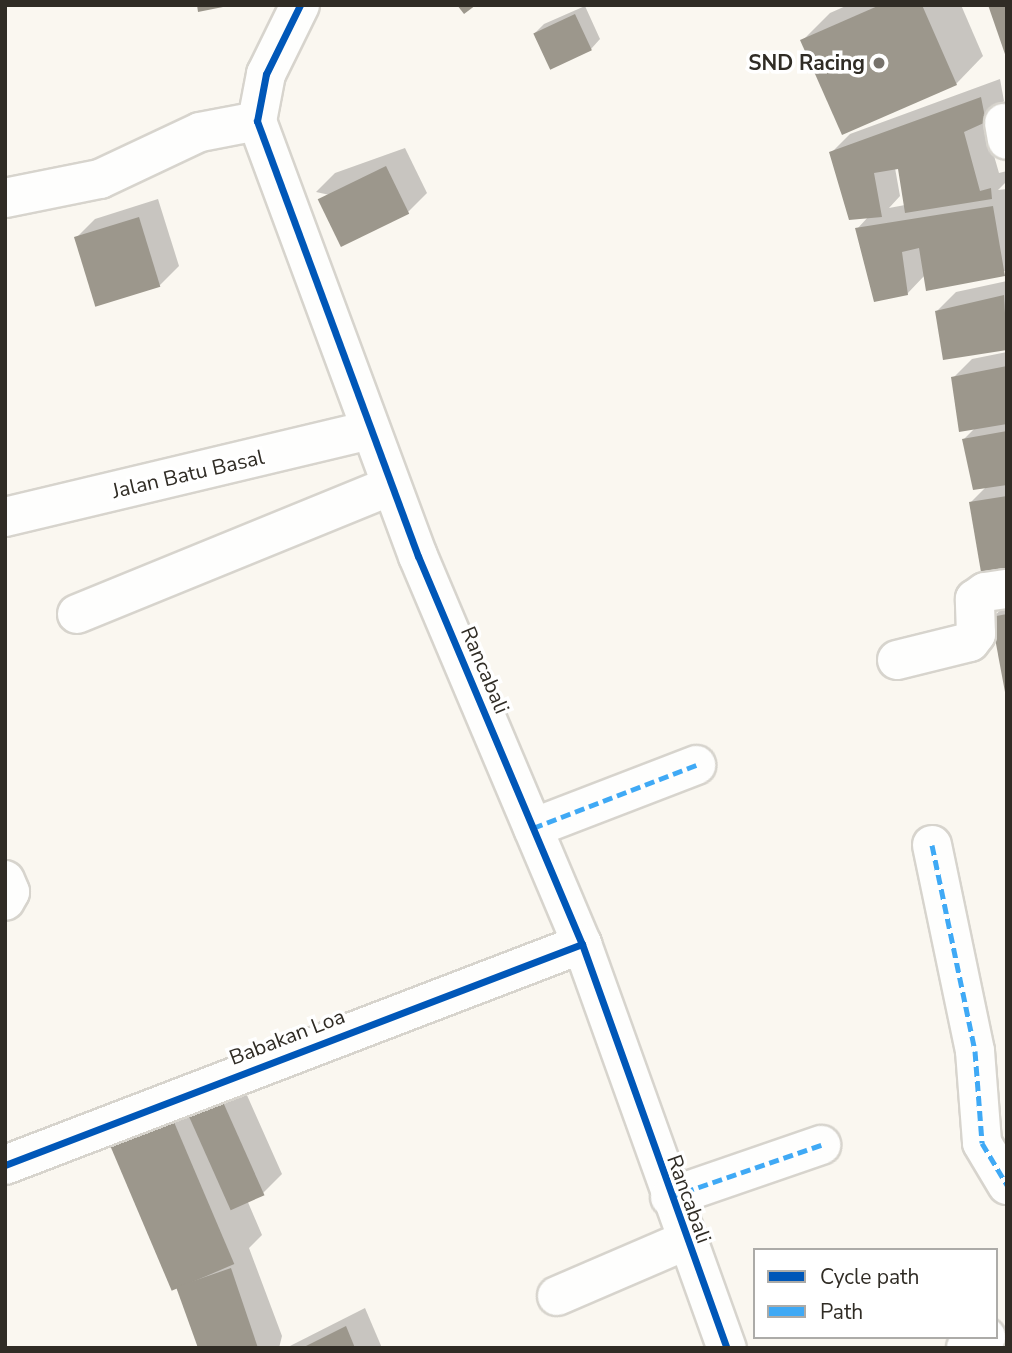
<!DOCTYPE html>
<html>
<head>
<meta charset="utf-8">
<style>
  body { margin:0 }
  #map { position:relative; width:1012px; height:1353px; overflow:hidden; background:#faf7f0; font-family:"Nunito Sans",sans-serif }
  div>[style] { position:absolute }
  .shadow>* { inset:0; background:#0003 }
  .building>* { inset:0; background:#9c978c; transform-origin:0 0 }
  .roads { filter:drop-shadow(2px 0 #d7d4cd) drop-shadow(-2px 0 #d7d4cd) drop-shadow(0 2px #d7d4cd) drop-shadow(0 -2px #d7d4cd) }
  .minor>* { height:38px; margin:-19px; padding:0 19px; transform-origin:19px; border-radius:19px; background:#fefefd }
  .quiet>* { height:5px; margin-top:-2.5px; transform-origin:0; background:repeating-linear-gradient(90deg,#3fa9f5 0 10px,transparent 0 15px) }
  .cycleway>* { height:7px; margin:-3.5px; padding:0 3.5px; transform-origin:3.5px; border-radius:3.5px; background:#0057b8 }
  .dots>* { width:19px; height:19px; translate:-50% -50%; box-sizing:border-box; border:4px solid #fff; border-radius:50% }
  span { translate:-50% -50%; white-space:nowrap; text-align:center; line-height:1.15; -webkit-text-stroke:7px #fff; paint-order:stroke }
  .poi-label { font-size:21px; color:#302c25; font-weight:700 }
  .right { translate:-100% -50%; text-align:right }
  .street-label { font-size:21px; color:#302c25 }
  .frame { position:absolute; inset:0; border:7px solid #302c25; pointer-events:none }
  .legend { position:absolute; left:753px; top:1248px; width:245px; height:91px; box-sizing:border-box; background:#fff; border:2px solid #acaba8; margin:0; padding:9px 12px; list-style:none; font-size:21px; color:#302c25 }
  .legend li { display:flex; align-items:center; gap:14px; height:35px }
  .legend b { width:35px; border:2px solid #acaba8 }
</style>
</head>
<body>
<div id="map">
  <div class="shadow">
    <div style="clip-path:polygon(848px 5px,961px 5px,983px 56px,956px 84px,802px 41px,830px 13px)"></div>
    <div style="clip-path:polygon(585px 6px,600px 39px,591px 49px,535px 33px,544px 24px)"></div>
    <div style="clip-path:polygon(evenodd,1000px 79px,1004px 101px,984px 121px,999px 173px,1007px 171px,1007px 181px,998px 190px,1007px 189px,1007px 271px,925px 275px,907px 294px,857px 229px,869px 216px,831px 153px,850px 134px,1000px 79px,900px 167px,905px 205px,889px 208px,900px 196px,895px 168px,900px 167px)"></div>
    <div style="clip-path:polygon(405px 148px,427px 193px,408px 212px,316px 192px,335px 173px)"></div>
    <div style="clip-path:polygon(158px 199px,179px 266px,160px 285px,76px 238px,95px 219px)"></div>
    <div style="clip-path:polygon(1007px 281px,1007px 348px,937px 311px,956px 292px)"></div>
    <div style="clip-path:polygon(1007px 352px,1007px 572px,971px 502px,987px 486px,964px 439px,976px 427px,953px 378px,972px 359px)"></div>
    <div style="clip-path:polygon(1007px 604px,1007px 690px,993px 617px)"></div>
    <div style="clip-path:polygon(242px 1084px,282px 1174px,263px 1193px,247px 1200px,262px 1235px,249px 1248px,282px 1336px,279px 1348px,200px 1348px,178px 1287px,190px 1276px,114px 1148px,141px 1121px)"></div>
    <div style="clip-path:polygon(365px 1308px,382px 1348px,286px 1348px)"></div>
  </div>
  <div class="building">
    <div style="clip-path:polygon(197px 5px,228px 5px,228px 6px,198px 12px)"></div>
    <div style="clip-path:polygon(457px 5px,476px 5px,464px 14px)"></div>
    <div style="clip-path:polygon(880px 5px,922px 5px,957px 85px,842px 135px,800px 40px)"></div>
    <div style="clip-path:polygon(988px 5px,1007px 5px,1007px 57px,1006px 57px)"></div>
    <div style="left:575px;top:14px;width:40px;height:46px;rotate:65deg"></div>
    <div style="clip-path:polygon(981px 97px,986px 122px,964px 132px,980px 191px,991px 188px,992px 199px,905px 213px,898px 169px,874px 173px,882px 217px,849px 220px,829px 152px)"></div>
    <div style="left:386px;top:166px;width:53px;height:76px;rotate:64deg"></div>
    <div style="clip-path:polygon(993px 206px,1005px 276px,926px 291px,919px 248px,902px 252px,908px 295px,874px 302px,855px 228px)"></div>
    <div style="left:139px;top:217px;width:73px;height:68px;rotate:73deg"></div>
    <div style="clip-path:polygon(1004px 295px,1007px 350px,943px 360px,935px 311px)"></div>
    <div style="clip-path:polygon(1007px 366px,1007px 424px,959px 432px,951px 377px)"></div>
    <div style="clip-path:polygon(1007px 431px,1007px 485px,973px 490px,962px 439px)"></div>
    <div style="clip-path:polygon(1007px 496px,1007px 574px,982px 578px,969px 502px)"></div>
    <div style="clip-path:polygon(1007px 614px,1007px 692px,1005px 692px,991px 617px)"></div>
    <div style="left:223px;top:1102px;width:102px;height:37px;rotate:66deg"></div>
    <div style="left:171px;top:1115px;width:162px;height:68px;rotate:67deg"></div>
    <div style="clip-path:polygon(231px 1268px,258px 1348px,198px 1348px,176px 1287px)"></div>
    <div style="clip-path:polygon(346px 1326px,355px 1348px,302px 1348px)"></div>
  </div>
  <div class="roads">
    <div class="minor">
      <div style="left:300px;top:5px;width:77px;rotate:116.2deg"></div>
      <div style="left:266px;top:74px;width:48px;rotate:100.8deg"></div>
      <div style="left:257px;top:121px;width:464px;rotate:69.7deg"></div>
      <div style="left:418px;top:556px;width:421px;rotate:67.1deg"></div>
      <div style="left:582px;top:944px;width:429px;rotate:70.3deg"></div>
      <div style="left:1004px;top:123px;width:17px;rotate:80deg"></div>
      <div style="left:5px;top:198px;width:97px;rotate:-11.3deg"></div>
      <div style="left:100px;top:179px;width:110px;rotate:-25.2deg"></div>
      <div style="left:200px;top:132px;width:58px;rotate:-10.9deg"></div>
      <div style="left:5px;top:517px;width:375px;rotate:-13.4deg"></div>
      <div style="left:77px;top:614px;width:339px;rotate:-22.2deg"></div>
      <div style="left:897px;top:660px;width:75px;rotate:-13.9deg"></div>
      <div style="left:970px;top:642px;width:10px;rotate:-53deg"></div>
      <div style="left:976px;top:634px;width:35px;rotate:-92deg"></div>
      <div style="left:975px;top:599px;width:12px;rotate:-35deg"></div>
      <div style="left:985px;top:592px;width:22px;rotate:-8deg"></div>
      <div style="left:533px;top:828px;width:175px;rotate:-21.1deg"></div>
      <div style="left:932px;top:845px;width:210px;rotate:78.2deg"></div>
      <div style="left:975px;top:1051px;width:92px;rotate:85.6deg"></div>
      <div style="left:982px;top:1143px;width:49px;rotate:59.2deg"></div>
      <div style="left:5px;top:880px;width:13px;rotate:67deg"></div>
      <div style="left:10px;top:892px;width:10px;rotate:119deg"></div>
      <div style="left:5px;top:1165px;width:618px;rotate:-20.96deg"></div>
      <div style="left:670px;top:1197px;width:160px;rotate:-19deg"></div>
      <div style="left:557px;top:1296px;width:139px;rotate:-23.3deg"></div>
      <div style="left:966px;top:1348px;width:23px;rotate:-29deg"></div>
    </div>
  </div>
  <div class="quiet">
    <div style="left:533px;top:828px;width:175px;rotate:-21.1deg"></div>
    <div style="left:932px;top:845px;width:210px;rotate:78.2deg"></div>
    <div style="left:975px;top:1051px;width:92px;rotate:85.6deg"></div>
    <div style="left:982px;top:1143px;width:49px;rotate:59.2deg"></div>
    <div style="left:670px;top:1197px;width:160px;rotate:-19deg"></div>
  </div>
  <div class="cycleway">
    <div style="left:300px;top:5px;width:77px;rotate:116.2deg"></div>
    <div style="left:266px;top:74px;width:48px;rotate:100.8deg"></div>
    <div style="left:257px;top:121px;width:464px;rotate:69.7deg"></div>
    <div style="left:418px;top:556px;width:421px;rotate:67.1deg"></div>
    <div style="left:582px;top:944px;width:429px;rotate:70.3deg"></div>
    <div style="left:5px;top:1165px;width:618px;rotate:-20.96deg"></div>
  </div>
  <div class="dots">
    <div style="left:879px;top:63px;background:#77736c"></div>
  </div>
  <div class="poi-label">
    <span class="right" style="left:865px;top:63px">SND Racing</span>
  </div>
  <div class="street-label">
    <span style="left:188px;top:474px;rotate:-13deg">Jalan Batu Basal</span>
    <span style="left:485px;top:670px;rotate:67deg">Rancabali</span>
    <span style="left:287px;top:1037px;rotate:-21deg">Babakan Loa</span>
    <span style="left:689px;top:1199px;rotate:70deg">Rancabali</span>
  </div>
  <div class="frame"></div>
  <ul class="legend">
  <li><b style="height:9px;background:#0057b8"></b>Cycle path</li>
  <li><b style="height:9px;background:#3fa9f5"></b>Path</li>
  </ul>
</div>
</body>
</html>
